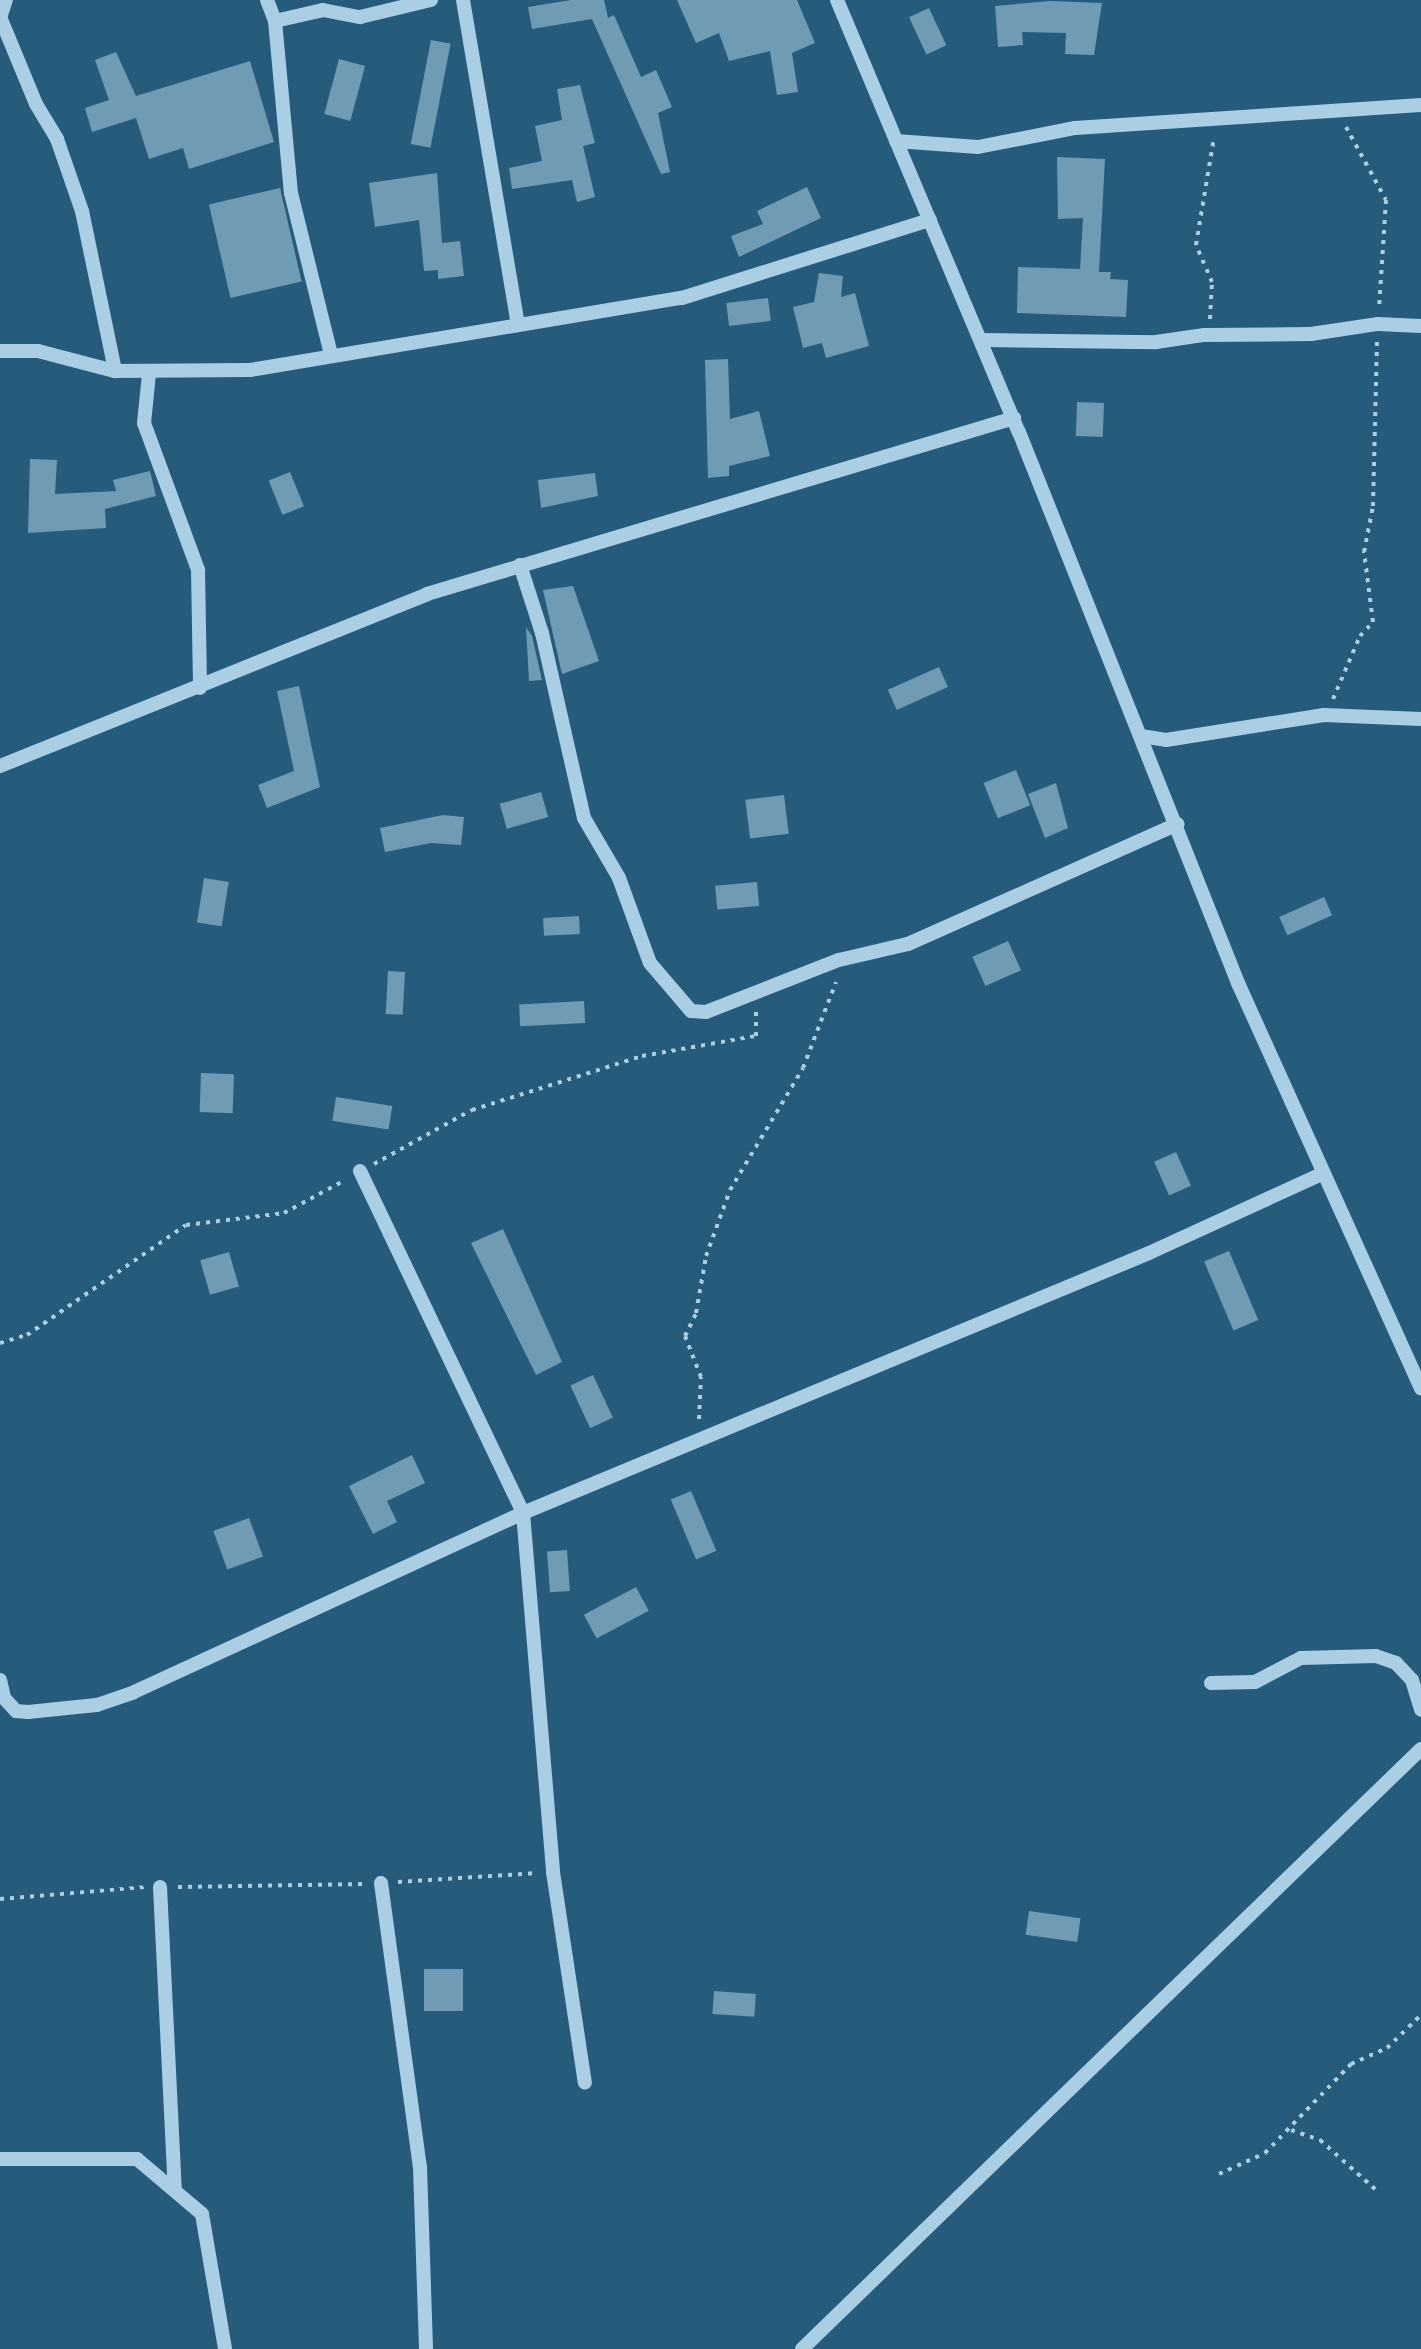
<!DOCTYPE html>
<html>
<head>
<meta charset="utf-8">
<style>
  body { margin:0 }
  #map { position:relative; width:1421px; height:2349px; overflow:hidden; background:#265b7b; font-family:Jost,sans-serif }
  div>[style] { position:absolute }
  .building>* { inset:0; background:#6f9bb4; transform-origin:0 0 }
  .path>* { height:4px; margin-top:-2px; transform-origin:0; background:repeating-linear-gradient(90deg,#aacfe4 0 4px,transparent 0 10px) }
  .minor>* { height:14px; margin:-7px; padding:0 7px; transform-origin:7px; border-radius:7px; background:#aacfe4 }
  span { translate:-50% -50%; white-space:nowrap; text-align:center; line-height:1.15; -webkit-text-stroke:8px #265b7b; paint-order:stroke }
</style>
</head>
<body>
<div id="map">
  <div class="building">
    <div style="clip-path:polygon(571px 0,604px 0,608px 18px,614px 15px,641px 77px,656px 70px,672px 107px,658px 113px,670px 172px,661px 174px,592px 19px,532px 29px,528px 7px)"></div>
    <div style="clip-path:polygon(677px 0,797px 0,815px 43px,792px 53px,798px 92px,777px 95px,770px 51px,729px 61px,719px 33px,696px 43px)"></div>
    <div style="clip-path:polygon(1050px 1px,1102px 3px,1094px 55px,1065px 54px,1066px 33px,1022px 32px,1023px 45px,998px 47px,995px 6px)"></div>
    <div style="left:929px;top:8px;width:41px;height:22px;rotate:65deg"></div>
    <div style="left:431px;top:40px;width:20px;height:106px;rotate:11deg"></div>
    <div style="clip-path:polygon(116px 52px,136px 96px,250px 61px,274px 142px,189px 169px,183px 148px,149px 159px,136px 118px,92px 132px,85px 108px,109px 100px,95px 60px)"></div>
    <div style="left:339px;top:59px;width:27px;height:57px;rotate:15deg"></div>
    <div style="clip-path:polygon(580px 85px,595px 143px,583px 146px,595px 197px,577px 202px,572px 180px,512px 189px,509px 168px,542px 161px,535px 126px,562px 120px,557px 89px)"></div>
    <div style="clip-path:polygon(1057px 157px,1105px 159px,1099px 272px,1111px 272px,1110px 279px,1128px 280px,1126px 317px,1017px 313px,1018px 267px,1080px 269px,1083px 218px,1058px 219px)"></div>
    <div style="clip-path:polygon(437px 173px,442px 243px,460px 241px,464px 276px,438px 279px,438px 270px,424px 271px,419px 220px,375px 227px,369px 183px)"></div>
    <div style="clip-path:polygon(807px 187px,821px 218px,739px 257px,731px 236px,763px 224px,757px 211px)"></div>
    <div style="left:280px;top:188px;width:96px;height:73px;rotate:77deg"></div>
    <div style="clip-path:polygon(819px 273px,843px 276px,841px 297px,855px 293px,869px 346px,826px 358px,822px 343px,803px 348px,793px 307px,814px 302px)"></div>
    <div style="left:768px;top:298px;width:23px;height:42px;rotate:83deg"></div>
    <div style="clip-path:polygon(728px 359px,730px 419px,759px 411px,770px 456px,729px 466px,729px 476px,708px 478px,705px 360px)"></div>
    <div style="left:1077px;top:402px;width:27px;height:34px;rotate:2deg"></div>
    <div style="clip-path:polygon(30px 459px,57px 460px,55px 494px,116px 491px,113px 480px,150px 471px,156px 496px,105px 509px,106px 528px,28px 533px)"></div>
    <div style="left:290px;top:472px;width:37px;height:23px;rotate:68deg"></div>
    <div style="clip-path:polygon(595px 473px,598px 496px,541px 508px,538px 480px)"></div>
    <div style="clip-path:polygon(573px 586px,599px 661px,562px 674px,543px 590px)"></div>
    <div style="clip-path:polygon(526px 627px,532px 636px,542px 680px,529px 681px)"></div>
    <div style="left:939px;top:667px;width:22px;height:56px;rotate:66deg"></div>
    <div style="clip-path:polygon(299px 686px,320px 787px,267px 808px,258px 785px,294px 771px,277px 691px)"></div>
    <div style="left:1016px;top:770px;width:38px;height:35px;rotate:68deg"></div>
    <div style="clip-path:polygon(1056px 783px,1068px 828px,1045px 838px,1028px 794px)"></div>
    <div style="left:541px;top:792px;width:26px;height:43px;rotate:74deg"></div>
    <div style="left:784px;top:795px;width:39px;height:39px;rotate:83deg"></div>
    <div style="clip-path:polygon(443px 815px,464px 817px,461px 845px,431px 843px,385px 852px,380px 828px)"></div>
    <div style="left:204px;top:878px;width:25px;height:45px;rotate:9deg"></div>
    <div style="left:757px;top:882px;width:24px;height:42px;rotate:85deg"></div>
    <div style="left:1324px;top:897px;width:20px;height:49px;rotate:66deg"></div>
    <div style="left:579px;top:916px;width:18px;height:36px;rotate:87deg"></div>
    <div style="left:1008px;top:941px;width:32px;height:39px;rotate:66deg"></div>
    <div style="left:388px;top:971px;width:17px;height:43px;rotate:3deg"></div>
    <div style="left:584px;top:1001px;width:22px;height:65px;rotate:87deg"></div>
    <div style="left:201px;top:1073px;width:33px;height:39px;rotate:2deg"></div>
    <div style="left:336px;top:1097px;width:57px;height:24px;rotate:9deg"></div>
    <div style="left:1176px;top:1152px;width:37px;height:24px;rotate:66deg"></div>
    <div style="clip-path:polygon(503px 1229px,562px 1362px,536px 1375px,471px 1243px)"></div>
    <div style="left:1229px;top:1251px;width:75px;height:27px;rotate:67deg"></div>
    <div style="left:229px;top:1252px;width:36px;height:30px;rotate:74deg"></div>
    <div style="left:593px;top:1375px;width:47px;height:25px;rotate:65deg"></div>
    <div style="clip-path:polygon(412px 1455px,425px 1483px,387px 1501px,397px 1522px,373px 1534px,349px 1486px)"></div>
    <div style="left:691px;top:1491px;width:65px;height:22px;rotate:67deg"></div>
    <div style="left:249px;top:1518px;width:41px;height:38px;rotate:70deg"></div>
    <div style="left:567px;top:1550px;width:41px;height:20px;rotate:86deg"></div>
    <div style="left:636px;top:1587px;width:27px;height:59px;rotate:62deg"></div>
    <div style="left:1029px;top:1911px;width:52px;height:24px;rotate:8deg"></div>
    <div style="left:424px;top:1969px;width:39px;height:42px"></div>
    <div style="left:714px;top:1991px;width:42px;height:23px;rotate:4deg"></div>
  </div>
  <div class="path">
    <div style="left:1346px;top:127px;width:83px;rotate:61.3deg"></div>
    <div style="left:1386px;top:200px;width:107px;rotate:93.7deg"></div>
    <div style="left:1210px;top:319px;width:37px;rotate:-87deg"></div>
    <div style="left:1212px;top:282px;width:40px;rotate:-113.4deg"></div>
    <div style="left:1196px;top:245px;width:109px;rotate:-80.5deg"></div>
    <div style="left:1333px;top:699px;width:69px;rotate:-66.8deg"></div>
    <div style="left:1360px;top:636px;width:19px;rotate:-47deg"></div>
    <div style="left:1373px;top:622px;width:71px;rotate:-97.3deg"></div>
    <div style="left:1364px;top:552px;width:47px;rotate:-78.9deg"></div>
    <div style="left:1373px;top:506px;width:166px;rotate:-88.6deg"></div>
    <div style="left:374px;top:1164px;width:112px;rotate:-28.9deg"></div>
    <div style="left:472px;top:1110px;width:178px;rotate:-17.6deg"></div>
    <div style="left:642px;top:1056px;width:116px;rotate:-10deg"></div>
    <div style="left:756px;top:1036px;width:25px;rotate:-90deg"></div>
    <div style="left:0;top:1343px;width:28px;rotate:-17deg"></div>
    <div style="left:27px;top:1335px;width:193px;rotate:-34.7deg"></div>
    <div style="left:186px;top:1225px;width:99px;rotate:-7deg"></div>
    <div style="left:284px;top:1213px;width:69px;rotate:-28.4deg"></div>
    <div style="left:699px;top:1419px;width:42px;rotate:-87.3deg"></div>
    <div style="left:701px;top:1377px;width:44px;rotate:-111.3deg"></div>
    <div style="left:685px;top:1336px;width:25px;rotate:-64deg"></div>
    <div style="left:696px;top:1313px;width:58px;rotate:-80deg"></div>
    <div style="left:706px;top:1256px;width:70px;rotate:-70deg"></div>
    <div style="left:730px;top:1190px;width:142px;rotate:-59.1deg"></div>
    <div style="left:803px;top:1068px;width:92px;rotate:-69deg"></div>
    <div style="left:398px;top:1882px;width:139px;rotate:-3.7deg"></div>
    <div style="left:178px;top:1887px;width:187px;rotate:-0.9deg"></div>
    <div style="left:0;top:1899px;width:145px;rotate:-4.7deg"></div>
    <div style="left:1291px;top:2130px;width:31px;rotate:19deg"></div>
    <div style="left:1320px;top:2140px;width:74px;rotate:41.7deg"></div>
    <div style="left:1219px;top:2174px;width:51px;rotate:-24.5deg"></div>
    <div style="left:1265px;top:2153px;width:124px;rotate:-46deg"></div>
    <div style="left:1351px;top:2064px;width:39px;rotate:-24deg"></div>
    <div style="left:1387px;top:2048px;width:47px;rotate:-44.1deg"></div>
  </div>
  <div class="minor">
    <div style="left:267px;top:0;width:22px;rotate:69deg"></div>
    <div style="left:275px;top:21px;width:173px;rotate:84.7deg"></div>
    <div style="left:291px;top:193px;width:167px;rotate:76.1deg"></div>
    <div style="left:463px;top:0;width:329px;rotate:80.4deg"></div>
    <div style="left:837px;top:0;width:469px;rotate:67.2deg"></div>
    <div style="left:1019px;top:432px;width:593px;rotate:68.32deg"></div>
    <div style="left:1238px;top:983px;width:445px;rotate:65.7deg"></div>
    <div style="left:0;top:17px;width:94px;rotate:67.5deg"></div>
    <div style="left:36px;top:104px;width:41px;rotate:59deg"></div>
    <div style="left:57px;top:139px;width:76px;rotate:70.9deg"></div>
    <div style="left:82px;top:211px;width:163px;rotate:78.3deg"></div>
    <div style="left:0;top:18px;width:19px;rotate:-72deg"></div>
    <div style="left:275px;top:21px;width:49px;rotate:-12.9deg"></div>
    <div style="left:323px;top:10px;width:38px;rotate:11deg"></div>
    <div style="left:360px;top:17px;width:73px;rotate:-13.5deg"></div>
    <div style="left:896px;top:141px;width:82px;rotate:4.2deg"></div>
    <div style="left:978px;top:147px;width:99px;rotate:-11.1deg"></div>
    <div style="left:1075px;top:128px;width:347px;rotate:-3.8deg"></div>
    <div style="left:981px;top:340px;width:175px;rotate:0.7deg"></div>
    <div style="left:1156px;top:342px;width:49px;rotate:-8.3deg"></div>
    <div style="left:1204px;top:335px;width:107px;rotate:-0.5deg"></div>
    <div style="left:1311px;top:334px;width:68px;rotate:-8.5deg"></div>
    <div style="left:1378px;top:324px;width:43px;rotate:2.7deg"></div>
    <div style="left:0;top:351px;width:38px"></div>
    <div style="left:38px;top:351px;width:80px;rotate:14.6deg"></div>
    <div style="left:115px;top:371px;width:135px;rotate:-0.4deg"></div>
    <div style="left:250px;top:370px;width:438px;rotate:-9.5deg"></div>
    <div style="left:682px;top:298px;width:260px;rotate:-17.5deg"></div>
    <div style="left:149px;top:374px;width:49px;rotate:95.8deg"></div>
    <div style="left:144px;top:423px;width:157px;rotate:69.8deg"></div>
    <div style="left:198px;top:570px;width:118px;rotate:89deg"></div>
    <div style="left:520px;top:565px;width:71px;rotate:72.1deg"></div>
    <div style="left:542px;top:633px;width:190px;rotate:77.2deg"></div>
    <div style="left:584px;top:818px;width:69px;rotate:59.7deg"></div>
    <div style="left:619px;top:878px;width:90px;rotate:70deg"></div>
    <div style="left:650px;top:963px;width:63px;rotate:49.5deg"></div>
    <div style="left:691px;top:1011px;width:15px;rotate:4deg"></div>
    <div style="left:706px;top:1012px;width:143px;rotate:-21.4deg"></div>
    <div style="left:839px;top:960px;width:71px;rotate:-13.1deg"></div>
    <div style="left:908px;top:944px;width:295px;rotate:-24deg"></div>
    <div style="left:1141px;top:736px;width:25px;rotate:9deg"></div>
    <div style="left:1166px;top:740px;width:160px;rotate:-9deg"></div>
    <div style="left:1324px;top:715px;width:97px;rotate:2.4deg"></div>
    <div style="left:0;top:766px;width:460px;rotate:-21.9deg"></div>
    <div style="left:427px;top:594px;width:613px;rotate:-16.69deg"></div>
    <div style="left:360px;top:1171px;width:379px;rotate:64.5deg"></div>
    <div style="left:523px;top:1513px;width:360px;rotate:85.2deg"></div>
    <div style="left:553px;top:1872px;width:213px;rotate:81.4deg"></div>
    <div style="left:0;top:1680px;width:18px;rotate:77deg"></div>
    <div style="left:4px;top:1698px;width:18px;rotate:47deg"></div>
    <div style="left:16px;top:1711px;width:12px;rotate:5deg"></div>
    <div style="left:28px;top:1712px;width:69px;rotate:-5.8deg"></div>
    <div style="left:97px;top:1705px;width:39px;rotate:-19deg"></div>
    <div style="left:134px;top:1692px;width:428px;rotate:-24.7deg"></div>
    <div style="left:523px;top:1513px;width:678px;rotate:-22.55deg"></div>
    <div style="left:1149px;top:1253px;width:192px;rotate:-24.6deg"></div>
    <div style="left:1211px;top:1683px;width:44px;rotate:-1.3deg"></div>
    <div style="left:1255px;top:1682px;width:52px;rotate:-27.6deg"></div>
    <div style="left:1301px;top:1658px;width:75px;rotate:-1.5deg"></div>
    <div style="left:1376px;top:1656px;width:21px;rotate:19deg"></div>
    <div style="left:1396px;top:1663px;width:23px;rotate:47deg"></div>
    <div style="left:1412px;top:1680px;width:31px;rotate:73deg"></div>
    <div style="left:381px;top:1883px;width:287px;rotate:82.2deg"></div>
    <div style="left:420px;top:2167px;width:182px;rotate:88.1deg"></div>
    <div style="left:160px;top:1887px;width:304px;rotate:87.2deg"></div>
    <div style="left:0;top:2159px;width:137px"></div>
    <div style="left:137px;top:2159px;width:85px;rotate:40.2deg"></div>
    <div style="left:202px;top:2214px;width:137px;rotate:80.3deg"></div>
    <div style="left:802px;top:2349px;width:862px;rotate:-44.11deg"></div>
  </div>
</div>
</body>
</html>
